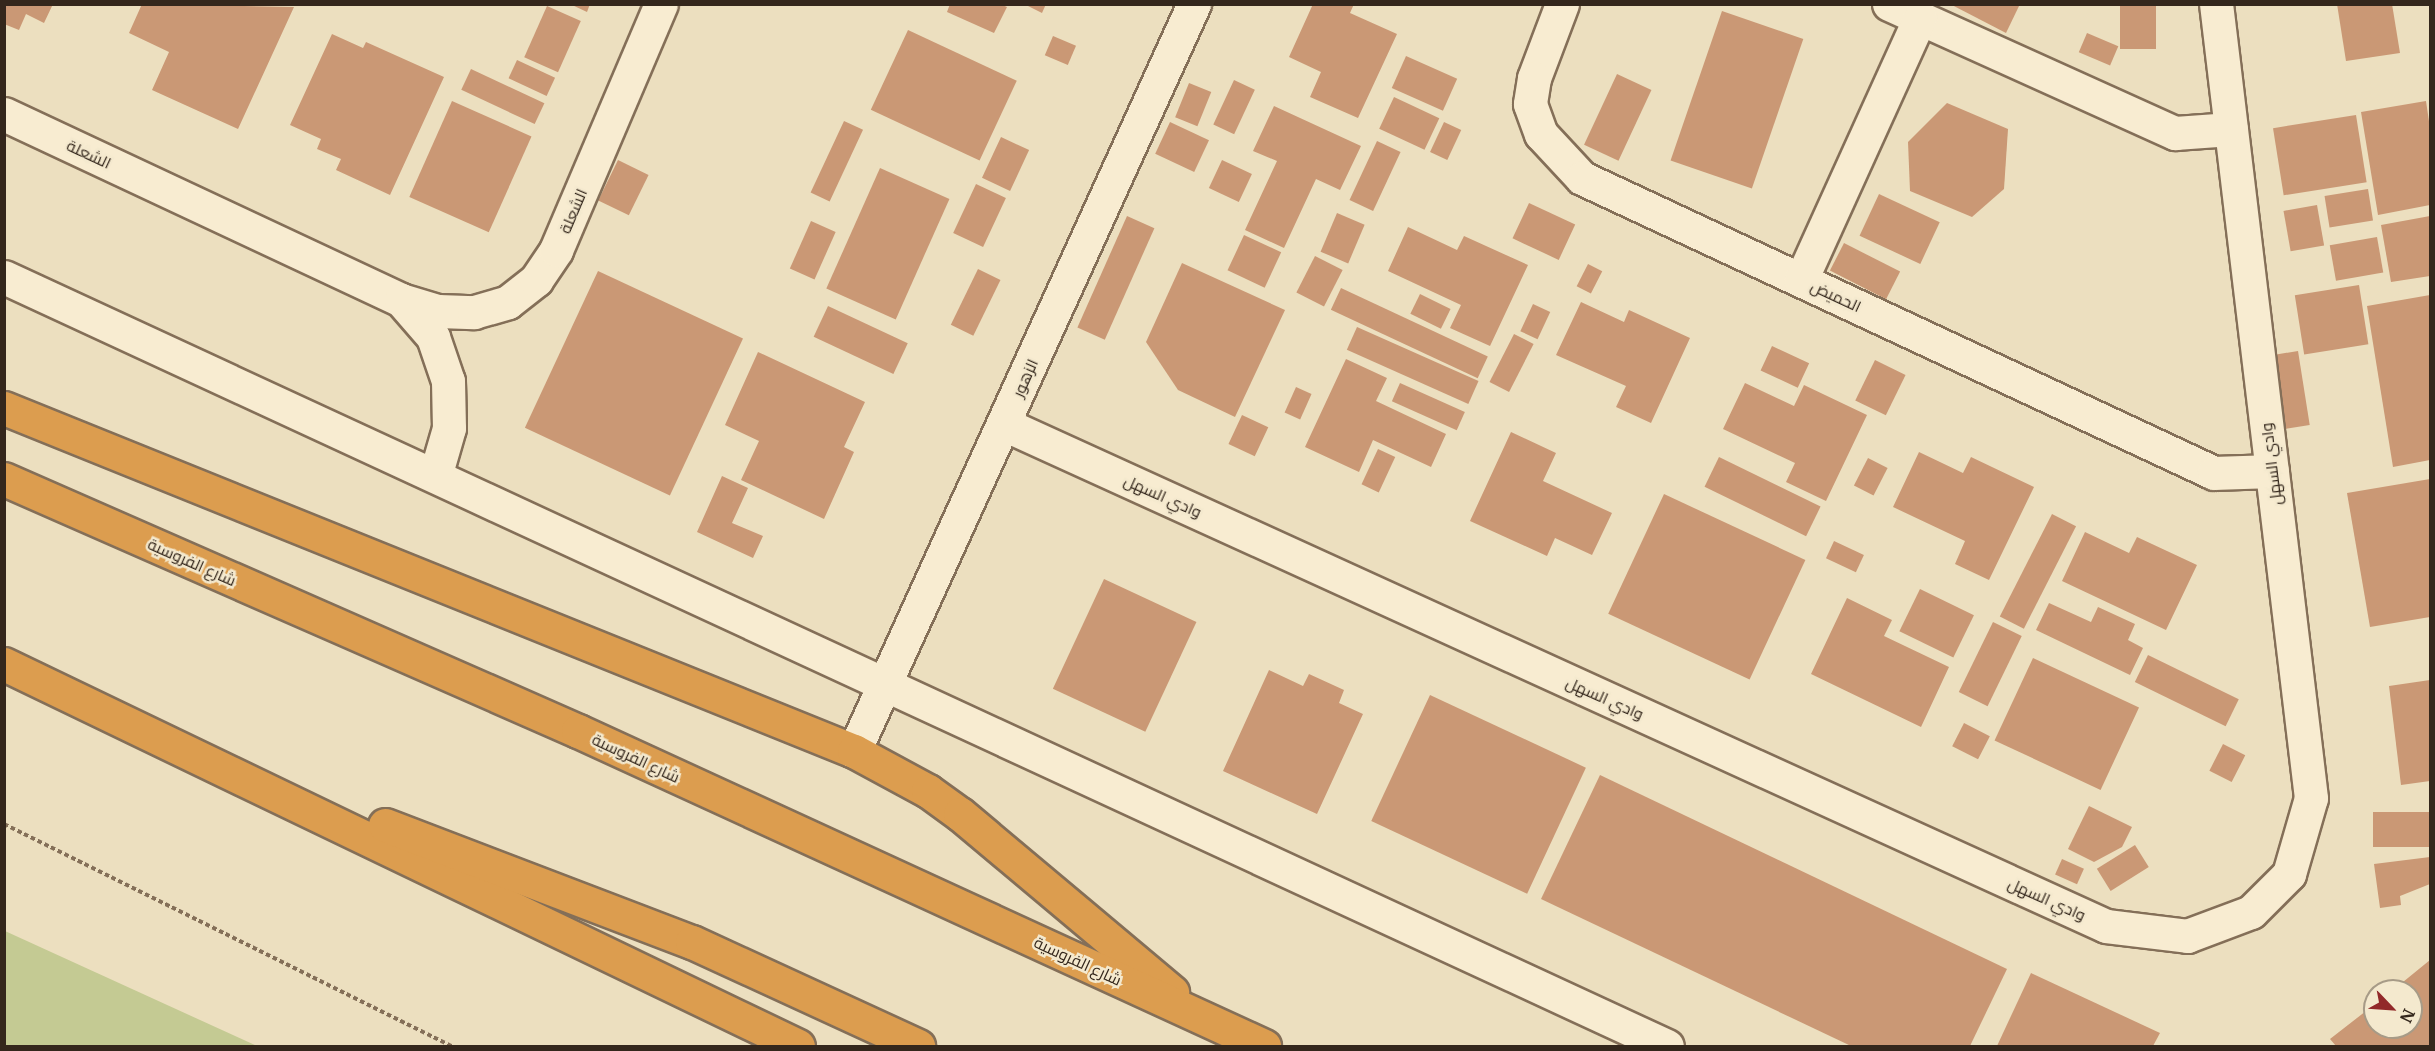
<!DOCTYPE html>
<html>
<head>
<meta charset="utf-8">
<style>
  body { margin:0 }
  #map { position:relative; width:2435px; height:1051px; overflow:hidden; background:#ecdfbf; font-family:Merriweather,Cairo,serif }
  div>[style] { position:absolute }
  .green>* { inset:0; background:#c4ca93 }
  .building>* { inset:0; background:#ca9875; transform-origin:0 0 }
  .path>* { height:4px; margin-top:-2px; transform-origin:0; background:repeating-linear-gradient(90deg,#846f58 0 4.5px,transparent 0 7.5px) }
  .roads { filter:drop-shadow(2px 0 #846f58) drop-shadow(-2px 0 #846f58) drop-shadow(0 2px #846f58) drop-shadow(0 -2px #846f58) }
  .street>* { height:33px; margin:-16.5px; padding:0 16.5px; transform-origin:16.5px; border-radius:16.5px; background:#f8ecd1 }
  .highway>* { height:33px; margin:-16.5px; padding:0 16.5px; transform-origin:16.5px; border-radius:16.5px; background:#dc9d4f }
  span { translate:-50% -50%; white-space:nowrap; text-align:center; line-height:1.15; -webkit-text-stroke:5px #f4e9ce; paint-order:stroke }
  .street-label { font-size:16px; color:#34271c }
  .frame { position:absolute; inset:0; border:6px solid #34271c; pointer-events:none }
  .north { position:absolute; left:2363px; top:979px; width:60px; height:60px; box-sizing:border-box; background:#f4e9ce; border:2px solid #a79b87; border-radius:50%; rotate:115deg; font-size:16px; font-weight:700; line-height:24px; text-align:center; color:#34271c }
  .north::after { content:''; display:block; margin:auto; width:21px; height:27px; background:#92292a; clip-path:polygon(50% 0,100% 100%,50% 72%,0 100%) }
</style>
</head>
<body>
<div id="map">
  <div class="green">
    <div style="clip-path:polygon(5px 931px,257px 1046px,5px 1046px)"></div>
  </div>
  <div class="building">
    <div style="clip-path:polygon(4px 4px,53px 4px,44px 23px,26px 14px,19px 30px,4px 24px)"></div>
    <div style="clip-path:polygon(142px 4px,294px 7px,238px 129px,152px 90px,169px 52px,129px 33px)"></div>
    <div style="clip-path:polygon(570px 4px,590px 4px,587px 12px)"></div>
    <div style="clip-path:polygon(950px 4px,1000px 4px,1007px 7px,994px 33px,947px 12px)"></div>
    <div style="clip-path:polygon(1024px 4px,1046px 4px,1042px 13px)"></div>
    <div style="clip-path:polygon(1313px 4px,1354px 4px,1350px 13px,1397px 34px,1358px 118px,1310px 97px,1321px 72px,1289px 57px)"></div>
    <div style="clip-path:polygon(1950px 4px,2020px 4px,2006px 33px)"></div>
    <div style="left:2120px;top:4px;width:36px;height:45px"></div>
    <div style="clip-path:polygon(2337px 4px,2392px 4px,2400px 53px,2346px 61px)"></div>
    <div style="left:547px;top:6px;width:37px;height:56px;rotate:24deg"></div>
    <div style="left:1722px;top:11px;width:86px;height:158px;rotate:19deg"></div>
    <div style="left:908px;top:30px;width:120px;height:88px;rotate:25deg"></div>
    <div style="left:2087px;top:33px;width:34px;height:21px;rotate:23deg"></div>
    <div style="clip-path:polygon(332px 34px,363px 48px,366px 42px,444px 77px,390px 195px,336px 170px,341px 159px,317px 149px,321px 139px,290px 125px)"></div>
    <div style="left:1053px;top:36px;width:25px;height:21px;rotate:23deg"></div>
    <div style="left:1406px;top:56px;width:56px;height:35px;rotate:24deg"></div>
    <div style="left:517px;top:60px;width:42px;height:20px;rotate:25deg"></div>
    <div style="left:471px;top:69px;width:81px;height:23px;rotate:25deg"></div>
    <div style="left:1617px;top:74px;width:38px;height:78px;rotate:25deg"></div>
    <div style="left:1234px;top:80px;width:23px;height:49px;rotate:25deg"></div>
    <div style="left:1189px;top:83px;width:24px;height:37px;rotate:22deg"></div>
    <div style="left:1394px;top:97px;width:50px;height:35px;rotate:25deg"></div>
    <div style="left:452px;top:101px;width:87px;height:105px;rotate:24deg"></div>
    <div style="clip-path:polygon(2426px 101px,2430px 128px,2430px 205px,2378px 215px,2361px 112px)"></div>
    <div style="clip-path:polygon(1947px 103px,2008px 129px,2004px 189px,1972px 217px,1910px 191px,1908px 142px)"></div>
    <div style="clip-path:polygon(1274px 106px,1361px 146px,1340px 190px,1316px 179px,1284px 248px,1245px 230px,1277px 161px,1253px 151px)"></div>
    <div style="left:2356px;top:115px;width:68px;height:84px;rotate:81deg"></div>
    <div style="left:844px;top:121px;width:21px;height:79px;rotate:25deg"></div>
    <div style="left:1170px;top:122px;width:43px;height:35px;rotate:25deg"></div>
    <div style="left:1444px;top:122px;width:19px;height:33px;rotate:25deg"></div>
    <div style="left:1001px;top:137px;width:31px;height:45px;rotate:25deg"></div>
    <div style="left:1377px;top:141px;width:26px;height:65px;rotate:25deg"></div>
    <div style="left:618px;top:160px;width:34px;height:45px;rotate:26deg"></div>
    <div style="left:1222px;top:160px;width:33px;height:31px;rotate:25deg"></div>
    <div style="left:880px;top:168px;width:76px;height:132px;rotate:24deg"></div>
    <div style="left:976px;top:184px;width:33px;height:54px;rotate:25deg"></div>
    <div style="left:2368px;top:189px;width:32px;height:44px;rotate:81deg"></div>
    <div style="left:1879px;top:194px;width:67px;height:46px;rotate:25deg"></div>
    <div style="left:1529px;top:203px;width:51px;height:39px;rotate:25deg"></div>
    <div style="left:2317px;top:205px;width:41px;height:34px;rotate:80deg"></div>
    <div style="left:1337px;top:213px;width:30px;height:42px;rotate:23deg"></div>
    <div style="left:1127px;top:216px;width:30px;height:122px;rotate:24deg"></div>
    <div style="clip-path:polygon(2430px 216px,2430px 276px,2391px 282px,2381px 225px)"></div>
    <div style="left:811px;top:221px;width:27px;height:52px;rotate:24deg"></div>
    <div style="clip-path:polygon(1408px 227px,1457px 250px,1464px 236px,1528px 265px,1490px 346px,1450px 328px,1461px 305px,1388px 271px)"></div>
    <div style="left:1244px;top:235px;width:41px;height:39px;rotate:25deg"></div>
    <div style="left:2377px;top:237px;width:36px;height:48px;rotate:80deg"></div>
    <div style="left:1844px;top:243px;width:63px;height:31px;rotate:27deg"></div>
    <div style="left:1315px;top:256px;width:31px;height:41px;rotate:27deg"></div>
    <div style="clip-path:polygon(1182px 263px,1285px 310px,1235px 417px,1178px 390px,1146px 342px)"></div>
    <div style="left:1588px;top:264px;width:16px;height:25px;rotate:27deg"></div>
    <div style="left:978px;top:269px;width:25px;height:62px;rotate:26deg"></div>
    <div style="left:598px;top:271px;width:160px;height:173px;rotate:25deg"></div>
    <div style="left:2359px;top:285px;width:60px;height:65px;rotate:81deg"></div>
    <div style="left:1341px;top:288px;width:162px;height:24px;rotate:25deg"></div>
    <div style="left:1420px;top:294px;width:34px;height:22px;rotate:26deg"></div>
    <div style="clip-path:polygon(2430px 295px,2430px 460px,2393px 467px,2367px 306px)"></div>
    <div style="clip-path:polygon(1581px 302px,1624px 322px,1629px 310px,1690px 338px,1651px 423px,1616px 407px,1626px 386px,1556px 355px)"></div>
    <div style="left:1533px;top:304px;width:19px;height:30px;rotate:25deg"></div>
    <div style="left:828px;top:306px;width:88px;height:34px;rotate:25deg"></div>
    <div style="left:1357px;top:327px;width:133px;height:25px;rotate:24deg"></div>
    <div style="left:1514px;top:334px;width:22px;height:54px;rotate:27deg"></div>
    <div style="left:1772px;top:346px;width:41px;height:27px;rotate:25deg"></div>
    <div style="left:2298px;top:351px;width:75px;height:28px;rotate:81deg"></div>
    <div style="clip-path:polygon(758px 352px,865px 402px,844px 447px,854px 452px,824px 519px,741px 480px,759px 441px,725px 425px)"></div>
    <div style="clip-path:polygon(1346px 359px,1387px 378px,1376px 401px,1446px 434px,1431px 467px,1373px 440px,1359px 472px,1305px 447px)"></div>
    <div style="left:1875px;top:360px;width:34px;height:45px;rotate:26deg"></div>
    <div style="left:1400px;top:383px;width:71px;height:20px;rotate:24deg"></div>
    <div style="clip-path:polygon(1745px 383px,1794px 406px,1804px 385px,1867px 415px,1826px 501px,1786px 482px,1795px 463px,1723px 429px)"></div>
    <div style="left:1296px;top:387px;width:17px;height:28px;rotate:24deg"></div>
    <div style="left:1242px;top:415px;width:29px;height:32px;rotate:25deg"></div>
    <div style="clip-path:polygon(1511px 432px,1556px 453px,1543px 481px,1612px 513px,1592px 555px,1555px 538px,1547px 556px,1470px 521px)"></div>
    <div style="left:1378px;top:449px;width:19px;height:39px;rotate:25deg"></div>
    <div style="clip-path:polygon(1919px 452px,1963px 473px,1971px 457px,2034px 487px,1989px 580px,1955px 564px,1965px 541px,1893px 507px)"></div>
    <div style="left:1719px;top:457px;width:113px;height:33px;rotate:26deg"></div>
    <div style="left:1868px;top:458px;width:22px;height:31px;rotate:27deg"></div>
    <div style="clip-path:polygon(722px 476px,748px 488px,732px 523px,763px 536px,753px 558px,697px 532px)"></div>
    <div style="clip-path:polygon(2430px 479px,2430px 617px,2370px 627px,2347px 493px)"></div>
    <div style="left:1664px;top:494px;width:156px;height:132px;rotate:25deg"></div>
    <div style="left:2052px;top:514px;width:27px;height:115px;rotate:27deg"></div>
    <div style="clip-path:polygon(2085px 532px,2129px 553px,2137px 537px,2197px 565px,2166px 630px,2062px 581px)"></div>
    <div style="left:1834px;top:541px;width:33px;height:19px;rotate:25deg"></div>
    <div style="left:1104px;top:579px;width:102px;height:121px;rotate:25deg"></div>
    <div style="left:1920px;top:589px;width:60px;height:47px;rotate:26deg"></div>
    <div style="clip-path:polygon(1847px 598px,1892px 620px,1884px 636px,1949px 667px,1921px 727px,1811px 674px)"></div>
    <div style="clip-path:polygon(2049px 603px,2091px 622px,2098px 607px,2135px 624px,2128px 640px,2143px 648px,2130px 675px,2036px 630px)"></div>
    <div style="left:1993px;top:622px;width:32px;height:78px;rotate:26deg"></div>
    <div style="left:2148px;top:655px;width:101px;height:30px;rotate:26deg"></div>
    <div style="left:2033px;top:658px;width:117px;height:91px;rotate:25deg"></div>
    <div style="clip-path:polygon(1269px 670px,1303px 686px,1309px 674px,1344px 690px,1339px 703px,1363px 714px,1317px 814px,1223px 771px)"></div>
    <div style="clip-path:polygon(2430px 680px,2430px 781px,2401px 785px,2389px 686px)"></div>
    <div style="left:1430px;top:695px;width:172px;height:139px;rotate:25deg"></div>
    <div style="left:1964px;top:723px;width:29px;height:26px;rotate:27deg"></div>
    <div style="left:2223px;top:744px;width:25px;height:30px;rotate:27deg"></div>
    <div style="clip-path:polygon(1600px 775px,2007px 969px,1970px 1046px,1851px 1046px,1541px 899px)"></div>
    <div style="clip-path:polygon(2089px 806px,2132px 827px,2122px 847px,2094px 862px,2068px 849px)"></div>
    <div style="left:2430px;top:812px;width:35px;height:57px;rotate:90deg"></div>
    <div style="left:2135px;top:845px;width:26px;height:45px;rotate:58deg"></div>
    <div style="clip-path:polygon(2430px 857px,2430px 884px,2400px 896px,2401px 905px,2380px 908px,2374px 864px)"></div>
    <div style="left:2062px;top:859px;width:24px;height:17px;rotate:24deg"></div>
    <div style="clip-path:polygon(2430px 960px,2430px 1046px,2336px 1046px,2330px 1039px,2375px 1004px,2375px 1027px,2411px 1027px,2411px 991px,2392px 991px)"></div>
    <div style="clip-path:polygon(2031px 973px,2160px 1033px,2153px 1046px,1997px 1046px)"></div>
  </div>
  <div class="path">
    <div style="left:4px;top:824px;width:500px;rotate:26.4deg"></div>
  </div>
  <div class="roads">
    <div class="street">
      <div style="left:1562px;top:4px;width:79px;rotate:110.7deg"></div>
      <div style="left:1534px;top:78px;width:26px;rotate:99deg"></div>
      <div style="left:1530px;top:104px;width:32px;rotate:70deg"></div>
      <div style="left:1541px;top:134px;width:60px;rotate:47deg"></div>
      <div style="left:1582px;top:178px;width:697px;rotate:25.02deg"></div>
      <div style="left:2214px;top:473px;width:58px;rotate:-2deg"></div>
      <div style="left:1889px;top:4px;width:314px;rotate:24.3deg"></div>
      <div style="left:2175px;top:133px;width:56px;rotate:-4.1deg"></div>
      <div style="left:4px;top:114px;width:438px;rotate:25.1deg"></div>
      <div style="left:401px;top:300px;width:39px;rotate:17deg"></div>
      <div style="left:438px;top:311px;width:36px;rotate:2deg"></div>
      <div style="left:474px;top:312px;width:35px;rotate:-16deg"></div>
      <div style="left:508px;top:302px;width:36px;rotate:-38deg"></div>
      <div style="left:536px;top:280px;width:36px;rotate:-56deg"></div>
      <div style="left:556px;top:250px;width:267px;rotate:-66.9deg"></div>
      <div style="left:4px;top:277px;width:1832px;rotate:24.82deg"></div>
      <div style="left:1801px;top:280px;width:288px;rotate:-65.6deg"></div>
      <div style="left:401px;top:300px;width:49px;rotate:49.1deg"></div>
      <div style="left:433px;top:337px;width:46px;rotate:71.2deg"></div>
      <div style="left:448px;top:381px;width:47px;rotate:88.8deg"></div>
      <div style="left:449px;top:428px;width:47px;rotate:106.1deg"></div>
      <div style="left:1004px;top:424px;width:1211px;rotate:24.49deg"></div>
      <div style="left:2106px;top:926px;width:82px;rotate:7deg"></div>
      <div style="left:2187px;top:936px;width:68px;rotate:-20.6deg"></div>
      <div style="left:2251px;top:912px;width:54px;rotate:-45deg"></div>
      <div style="left:2289px;top:874px;width:79px;rotate:-73.9deg"></div>
      <div style="left:2311px;top:798px;width:800px;rotate:-96.82deg"></div>
      <div style="left:854px;top:751px;width:821px;rotate:-65.53deg"></div>
    </div>
    <div class="highway">
      <div style="left:4px;top:408px;width:917px;rotate:21.98deg"></div>
      <div style="left:854px;top:751px;width:84px;rotate:28.4deg"></div>
      <div style="left:928px;top:791px;width:39px;rotate:36deg"></div>
      <div style="left:960px;top:814px;width:277px;rotate:40deg"></div>
      <div style="left:4px;top:479px;width:627px;rotate:23.7deg"></div>
      <div style="left:578px;top:731px;width:755px;rotate:24.66deg"></div>
      <div style="left:4px;top:664px;width:881px;rotate:25.69deg"></div>
      <div style="left:385px;top:825px;width:329px;rotate:20.9deg"></div>
      <div style="left:692px;top:942px;width:249px;rotate:24.7deg"></div>
    </div>
  </div>
  <div class="street-label">
    <span style="left:89px;top:154px;rotate:25deg">الشعلة</span>
    <span style="left:573px;top:211px;rotate:-67deg">الشعلة</span>
    <span style="left:1836px;top:296px;rotate:25deg">الحميض</span>
    <span style="left:1025px;top:378px;rotate:-66deg">الزهور</span>
    <span style="left:2271px;top:464px;rotate:-97deg">وادي السهل</span>
    <span style="left:1163px;top:496px;rotate:24deg">وادي السهل</span>
    <span style="left:192px;top:562px;rotate:24deg">شارع الفروسية</span>
    <span style="left:1605px;top:698px;rotate:24deg">وادي السهل</span>
    <span style="left:636px;top:758px;rotate:25deg">شارع الفروسية</span>
    <span style="left:2047px;top:899px;rotate:24deg">وادي السهل</span>
    <span style="left:1078px;top:961px;rotate:25deg">شارع الفروسية</span>
  </div>
  <div class="frame"></div>
  <div class="north">N</div>
</div>
</body>
</html>
